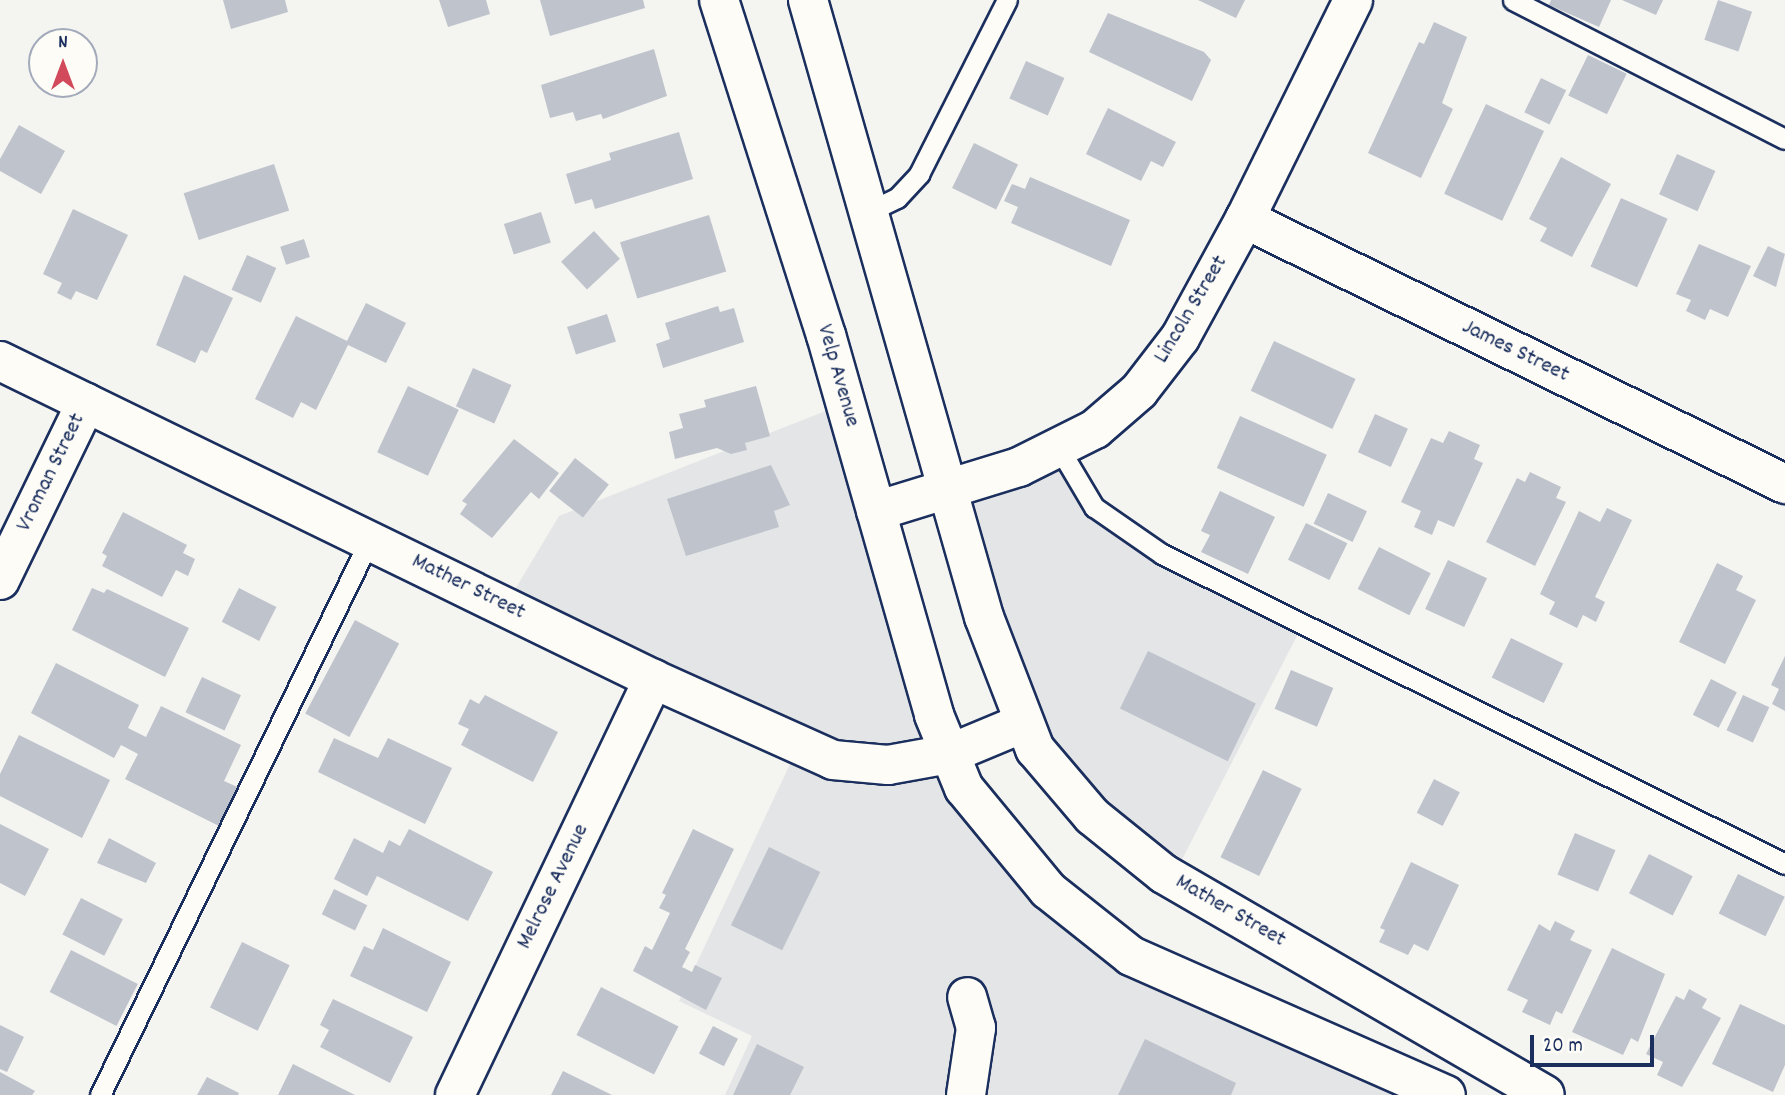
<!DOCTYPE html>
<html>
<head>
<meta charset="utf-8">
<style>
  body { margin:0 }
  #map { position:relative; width:1785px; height:1095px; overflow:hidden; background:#f4f4f1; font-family:Dekko,sans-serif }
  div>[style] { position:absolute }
  .built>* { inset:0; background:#e4e5e6 }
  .building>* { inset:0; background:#bfc3cc; transform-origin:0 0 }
  .roads { filter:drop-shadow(2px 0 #1b2f5e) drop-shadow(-2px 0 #1b2f5e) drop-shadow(0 2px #1b2f5e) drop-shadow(0 -2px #1b2f5e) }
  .service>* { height:19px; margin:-9.5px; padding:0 9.5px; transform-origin:9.5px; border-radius:9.5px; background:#fdfcf7 }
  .minor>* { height:38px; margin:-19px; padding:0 19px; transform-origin:19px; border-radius:19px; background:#fdfcf7 }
  .primary>* { height:38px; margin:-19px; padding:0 19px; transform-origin:19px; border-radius:19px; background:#fdfcf7 }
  span { translate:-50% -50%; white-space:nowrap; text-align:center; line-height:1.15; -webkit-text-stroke:5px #fdfcf7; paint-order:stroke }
  .street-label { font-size:23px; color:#1b2f5e }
  .north { position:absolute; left:28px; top:28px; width:70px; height:70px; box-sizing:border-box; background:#fdfcf7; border:2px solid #a3aaba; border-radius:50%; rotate:0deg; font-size:19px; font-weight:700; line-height:28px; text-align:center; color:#1b2f5e }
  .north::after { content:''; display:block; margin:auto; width:24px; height:32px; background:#d1495b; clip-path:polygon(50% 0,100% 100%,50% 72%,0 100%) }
  .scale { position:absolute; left:1530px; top:1035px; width:124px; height:32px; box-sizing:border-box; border:4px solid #1b2f5e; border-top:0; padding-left:9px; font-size:21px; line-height:24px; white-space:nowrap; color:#1b2f5e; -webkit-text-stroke:5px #fdfcf7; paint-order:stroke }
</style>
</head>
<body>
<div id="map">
  <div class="built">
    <div style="clip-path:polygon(846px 403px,934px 715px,1082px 917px,1446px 1095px,725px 1095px,752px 1036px,679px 1001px,798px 747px,505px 606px,559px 516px)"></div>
    <div style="clip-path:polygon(1059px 448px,1094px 507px,1303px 624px,1172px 879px,1061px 783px,949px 488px)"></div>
  </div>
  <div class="building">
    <div style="clip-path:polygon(223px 0,285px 0,288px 12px,231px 29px)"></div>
    <div style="clip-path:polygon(439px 0,486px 0,490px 14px,448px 27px)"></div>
    <div style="clip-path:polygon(540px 0,643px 0,645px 8px,550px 36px)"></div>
    <div style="clip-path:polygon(1198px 0,1245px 0,1236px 18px)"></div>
    <div style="clip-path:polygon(1551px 0,1611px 0,1599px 27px,1549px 5px)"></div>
    <div style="clip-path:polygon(1622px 0,1663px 0,1656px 15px)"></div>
    <div style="left:1718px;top:0;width:36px;height:42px;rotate:19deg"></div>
    <div style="clip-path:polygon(1108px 13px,1204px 52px,1211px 60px,1192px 101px,1089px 52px)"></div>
    <div style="clip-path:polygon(1434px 22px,1467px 37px,1442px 103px,1453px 109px,1421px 178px,1368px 153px,1419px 42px,1424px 44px)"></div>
    <div style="clip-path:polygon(654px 49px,667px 96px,603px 119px,601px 114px,576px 121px,573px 112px,550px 118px,541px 85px)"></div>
    <div style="left:1588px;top:55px;width:43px;height:45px;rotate:26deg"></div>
    <div style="left:1026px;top:61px;width:42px;height:41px;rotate:24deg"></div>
    <div style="left:1541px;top:78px;width:28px;height:38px;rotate:26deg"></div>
    <div style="left:1486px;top:104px;width:64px;height:99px;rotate:25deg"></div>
    <div style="clip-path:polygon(1108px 108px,1176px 142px,1163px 167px,1151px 161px,1141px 181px,1086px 154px)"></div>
    <div style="clip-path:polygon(19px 125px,65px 151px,41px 194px,0 171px,0 159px)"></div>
    <div style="clip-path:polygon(679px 132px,693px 179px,595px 209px,592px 199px,575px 204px,566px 174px,611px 160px,609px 153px)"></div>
    <div style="left:974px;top:143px;width:49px;height:50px;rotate:26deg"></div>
    <div style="left:1677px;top:154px;width:42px;height:44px;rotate:24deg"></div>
    <div style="clip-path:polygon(1561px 157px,1611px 184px,1572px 257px,1540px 241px,1547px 228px,1529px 219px)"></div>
    <div style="left:274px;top:164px;width:49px;height:95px;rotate:72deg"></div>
    <div style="clip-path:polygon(1030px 177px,1130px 220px,1111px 266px,1011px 223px,1018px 207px,1004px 201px,1012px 184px,1025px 189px)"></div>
    <div style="left:1621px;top:198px;width:51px;height:75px;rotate:24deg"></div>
    <div style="clip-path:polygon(73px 209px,128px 235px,97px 300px,76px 291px,71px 300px,57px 293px,62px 283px,43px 274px)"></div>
    <div style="left:541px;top:212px;width:32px;height:39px;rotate:72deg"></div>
    <div style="left:709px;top:215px;width:59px;height:93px;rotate:73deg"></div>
    <div style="left:594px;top:231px;width:38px;height:45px;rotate:47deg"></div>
    <div style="left:304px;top:239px;width:19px;height:25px;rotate:72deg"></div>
    <div style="clip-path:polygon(1699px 244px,1751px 266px,1728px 317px,1710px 309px,1705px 320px,1686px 311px,1691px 300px,1676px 294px)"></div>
    <div style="clip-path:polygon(1768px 246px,1785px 254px,1776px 287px,1753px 276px)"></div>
    <div style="left:247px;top:255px;width:32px;height:38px;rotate:24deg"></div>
    <div style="clip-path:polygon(184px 275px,233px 298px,207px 353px,201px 350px,195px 363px,156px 345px)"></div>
    <div style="clip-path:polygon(366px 303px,406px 323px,386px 363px,348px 345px,316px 410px,301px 402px,293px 418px,255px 399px,296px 316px,347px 341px)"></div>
    <div style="clip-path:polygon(718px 306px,720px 312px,734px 308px,744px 342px,663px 368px,656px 344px,670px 339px,665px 323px)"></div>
    <div style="left:607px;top:314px;width:29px;height:42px;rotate:72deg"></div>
    <div style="left:1274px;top:341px;width:90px;height:55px;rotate:25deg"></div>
    <div style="left:473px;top:368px;width:42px;height:42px;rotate:24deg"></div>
    <div style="left:408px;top:386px;width:56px;height:73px;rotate:25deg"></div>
    <div style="clip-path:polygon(756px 386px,770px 436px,745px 443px,747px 450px,731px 454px,717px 448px,675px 459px,669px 432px,683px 428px,679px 414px,706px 407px,704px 400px)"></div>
    <div style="left:1375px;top:414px;width:36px;height:42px;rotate:24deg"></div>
    <div style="left:1240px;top:416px;width:95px;height:57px;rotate:24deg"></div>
    <div style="clip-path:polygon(1449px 431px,1480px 445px,1474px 459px,1483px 463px,1454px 527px,1438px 520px,1432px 535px,1414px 527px,1421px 511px,1401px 502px,1431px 438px,1443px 443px)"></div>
    <div style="clip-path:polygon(514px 439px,559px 473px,539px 499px,531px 492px,492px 538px,460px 514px,467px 504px,462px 501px)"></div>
    <div style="left:575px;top:458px;width:43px;height:42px;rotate:38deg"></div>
    <div style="clip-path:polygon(771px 465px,790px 505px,774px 511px,779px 527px,686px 556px,667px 499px)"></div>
    <div style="clip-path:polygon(1530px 472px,1561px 487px,1556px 498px,1566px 502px,1535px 566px,1486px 542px,1517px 478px,1525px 482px)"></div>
    <div style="clip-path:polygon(1220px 491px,1275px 517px,1248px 574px,1201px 552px,1210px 535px,1201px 531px)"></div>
    <div style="left:1328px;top:493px;width:43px;height:34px;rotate:25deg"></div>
    <div style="clip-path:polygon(1607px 508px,1632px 520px,1595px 597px,1605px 602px,1596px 622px,1583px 615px,1577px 628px,1549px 614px,1555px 602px,1540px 594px,1579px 511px,1600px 522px)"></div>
    <div style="clip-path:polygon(123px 512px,187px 545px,183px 553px,195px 559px,188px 576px,176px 570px,162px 597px,102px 566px,107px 556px,102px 553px)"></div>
    <div style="left:1306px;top:523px;width:46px;height:41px;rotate:26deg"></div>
    <div style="left:1379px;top:547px;width:58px;height:47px;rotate:27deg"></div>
    <div style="left:1448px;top:560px;width:43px;height:54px;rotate:25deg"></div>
    <div style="clip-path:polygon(1717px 563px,1743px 576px,1736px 590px,1756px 600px,1725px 664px,1679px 642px)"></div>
    <div style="clip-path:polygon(92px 588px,104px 593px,107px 589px,189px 628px,165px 677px,72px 630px)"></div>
    <div style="left:239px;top:588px;width:42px;height:38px;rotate:27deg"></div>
    <div style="left:355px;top:620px;width:50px;height:106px;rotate:28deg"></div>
    <div style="left:1511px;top:638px;width:58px;height:44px;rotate:26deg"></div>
    <div style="left:1148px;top:651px;width:120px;height:64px;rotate:26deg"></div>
    <div style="clip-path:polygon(1785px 656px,1785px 711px,1772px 704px,1779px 689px,1771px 685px)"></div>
    <div style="clip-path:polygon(56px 663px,139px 705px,128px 728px,146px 737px,161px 706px,241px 745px,224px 781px,244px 790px,225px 829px,125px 779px,138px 754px,121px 745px,114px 758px,31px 713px)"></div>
    <div style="left:1291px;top:670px;width:46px;height:42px;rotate:23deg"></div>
    <div style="left:202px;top:677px;width:43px;height:39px;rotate:25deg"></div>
    <div style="left:1711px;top:679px;width:29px;height:40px;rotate:27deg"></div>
    <div style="clip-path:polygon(485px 695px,558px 732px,533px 782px,461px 745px,469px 729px,458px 724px,470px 699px,479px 704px)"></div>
    <div style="left:1743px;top:695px;width:29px;height:39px;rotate:25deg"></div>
    <div style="clip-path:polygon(19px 735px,110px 780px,82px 838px,0 796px,0 774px)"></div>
    <div style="clip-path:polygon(334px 738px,378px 758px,388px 738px,452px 768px,425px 824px,318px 772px)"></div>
    <div style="left:1263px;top:770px;width:43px;height:97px;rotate:26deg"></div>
    <div style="left:1434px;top:779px;width:29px;height:38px;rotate:27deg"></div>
    <div style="clip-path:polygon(0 824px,49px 849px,25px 896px,0 883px)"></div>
    <div style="clip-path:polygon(409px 829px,493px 872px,468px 921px,377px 876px,367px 896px,334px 879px,354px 838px,383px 853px,389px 840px,400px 846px)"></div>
    <div style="clip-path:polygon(693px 829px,734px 849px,685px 949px,690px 952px,682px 967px,692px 972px,695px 965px,722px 978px,706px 1010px,633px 971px,645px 946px,652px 950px,670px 913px,659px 908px,666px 895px,662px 893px)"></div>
    <div style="left:1575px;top:833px;width:44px;height:45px;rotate:23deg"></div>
    <div style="clip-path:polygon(109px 838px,156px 863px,146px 883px,97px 863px)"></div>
    <div style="left:769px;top:847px;width:57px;height:87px;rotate:26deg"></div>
    <div style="left:1649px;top:854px;width:49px;height:44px;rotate:27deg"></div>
    <div style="clip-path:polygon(1411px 862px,1459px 885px,1428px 951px,1414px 944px,1408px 955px,1379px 942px,1385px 930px,1380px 928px)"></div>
    <div style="left:1738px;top:874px;width:52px;height:44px;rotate:26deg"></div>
    <div style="left:334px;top:889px;width:37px;height:28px;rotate:26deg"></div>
    <div style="left:81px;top:898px;width:47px;height:41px;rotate:27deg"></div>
    <div style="clip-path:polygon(1555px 921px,1575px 931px,1570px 940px,1592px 950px,1562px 1014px,1556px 1011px,1550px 1025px,1522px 1012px,1528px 1000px,1507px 990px,1539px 924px,1550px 931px)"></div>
    <div style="clip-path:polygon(383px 928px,451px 962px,427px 1012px,350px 976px,364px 946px,373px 950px)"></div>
    <div style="left:242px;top:942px;width:53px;height:73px;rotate:26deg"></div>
    <div style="clip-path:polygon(1612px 948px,1665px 974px,1638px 1042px,1631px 1038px,1623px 1055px,1572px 1032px)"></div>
    <div style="left:71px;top:950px;width:75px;height:47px;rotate:27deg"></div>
    <div style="left:601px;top:987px;width:87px;height:54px;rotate:27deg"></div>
    <div style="clip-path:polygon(1689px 989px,1707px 999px,1702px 1008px,1721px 1018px,1682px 1087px,1657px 1075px,1663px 1062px,1646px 1054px,1676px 996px,1684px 1000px)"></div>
    <div style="clip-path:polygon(333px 999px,413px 1037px,390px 1083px,320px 1047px,329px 1030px,320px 1025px)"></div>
    <div style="clip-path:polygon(1740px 1004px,1785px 1025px,1785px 1065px,1773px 1092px,1712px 1064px)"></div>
    <div style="clip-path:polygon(0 1025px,24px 1037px,7px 1072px,0 1069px)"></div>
    <div style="left:713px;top:1026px;width:28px;height:31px;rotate:27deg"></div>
    <div style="clip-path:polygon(1145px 1039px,1236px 1083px,1231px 1095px,1118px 1095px)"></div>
    <div style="clip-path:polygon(757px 1044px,804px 1067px,790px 1095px,733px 1095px)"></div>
    <div style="clip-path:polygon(293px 1064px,355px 1095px,278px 1095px)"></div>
    <div style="clip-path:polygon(563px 1071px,612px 1095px,551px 1095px)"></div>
    <div style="clip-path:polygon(0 1072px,35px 1091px,32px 1095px,0 1095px)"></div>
    <div style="clip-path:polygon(207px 1077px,239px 1093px,238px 1095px,197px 1095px)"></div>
  </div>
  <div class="roads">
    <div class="service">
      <div style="left:1513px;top:0;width:305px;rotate:27.1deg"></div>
      <div style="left:870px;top:211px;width:30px;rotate:-26deg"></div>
      <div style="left:897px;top:198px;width:33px;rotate:-47deg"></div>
      <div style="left:919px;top:174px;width:195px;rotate:-63.2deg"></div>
      <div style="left:1059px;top:448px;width:69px;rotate:59.3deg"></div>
      <div style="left:1094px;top:507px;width:83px;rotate:34.7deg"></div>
      <div style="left:1162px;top:554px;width:696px;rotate:26.45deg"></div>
      <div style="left:100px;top:1095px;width:616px;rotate:-64.1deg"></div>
    </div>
    <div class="minor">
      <div style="left:1245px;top:219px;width:602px;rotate:26.14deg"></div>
      <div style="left:0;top:361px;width:726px;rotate:25.97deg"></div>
      <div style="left:653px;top:679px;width:197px;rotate:24.2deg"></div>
      <div style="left:833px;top:760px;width:55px;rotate:5.2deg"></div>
      <div style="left:888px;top:765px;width:62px;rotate:-10.2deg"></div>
      <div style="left:949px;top:754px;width:78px;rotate:-22.6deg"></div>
      <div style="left:876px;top:511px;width:150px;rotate:-17.1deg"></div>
      <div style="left:1019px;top:467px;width:85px;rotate:-26.6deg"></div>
      <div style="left:1095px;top:429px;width:58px;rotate:-40.8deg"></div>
      <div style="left:1139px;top:391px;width:67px;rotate:-52.3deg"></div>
      <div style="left:1180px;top:338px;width:136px;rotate:-61.4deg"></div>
      <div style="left:1245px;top:219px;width:244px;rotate:-63.7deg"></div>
      <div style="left:0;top:580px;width:197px;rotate:-64.1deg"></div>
      <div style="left:455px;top:1095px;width:461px;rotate:-64.5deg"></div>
      <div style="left:966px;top:1095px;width:68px;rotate:-81.5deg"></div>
      <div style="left:976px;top:1028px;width:32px;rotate:-106deg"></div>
    </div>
    <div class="primary">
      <div style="left:719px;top:0;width:352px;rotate:72.3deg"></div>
      <div style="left:826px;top:335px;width:395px;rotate:74.1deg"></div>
      <div style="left:934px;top:715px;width:79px;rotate:67.7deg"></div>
      <div style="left:964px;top:788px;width:132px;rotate:50.5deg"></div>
      <div style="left:1048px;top:890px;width:106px;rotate:38.5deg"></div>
      <div style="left:1131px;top:956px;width:344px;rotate:23.8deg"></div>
      <div style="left:808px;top:0;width:642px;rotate:74.08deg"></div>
      <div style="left:984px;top:617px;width:142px;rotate:68.9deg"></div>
      <div style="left:1035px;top:749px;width:88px;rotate:49.6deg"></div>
      <div style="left:1092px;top:816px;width:92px;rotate:38.9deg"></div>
      <div style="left:1164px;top:874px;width:440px;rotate:30.1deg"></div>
    </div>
  </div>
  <div class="street-label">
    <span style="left:1192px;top:310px;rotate:-59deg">Lincoln Street</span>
    <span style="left:1515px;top:352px;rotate:26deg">James Street</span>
    <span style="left:837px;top:376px;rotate:74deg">Velp Avenue</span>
    <span style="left:52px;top:473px;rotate:-64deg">Vroman Street</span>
    <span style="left:468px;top:588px;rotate:26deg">Mather Street</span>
    <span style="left:554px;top:887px;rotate:-64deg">Melrose Avenue</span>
    <span style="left:1230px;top:912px;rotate:30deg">Mather Street</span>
  </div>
  <div class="north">N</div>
  <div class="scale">20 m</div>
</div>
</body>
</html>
